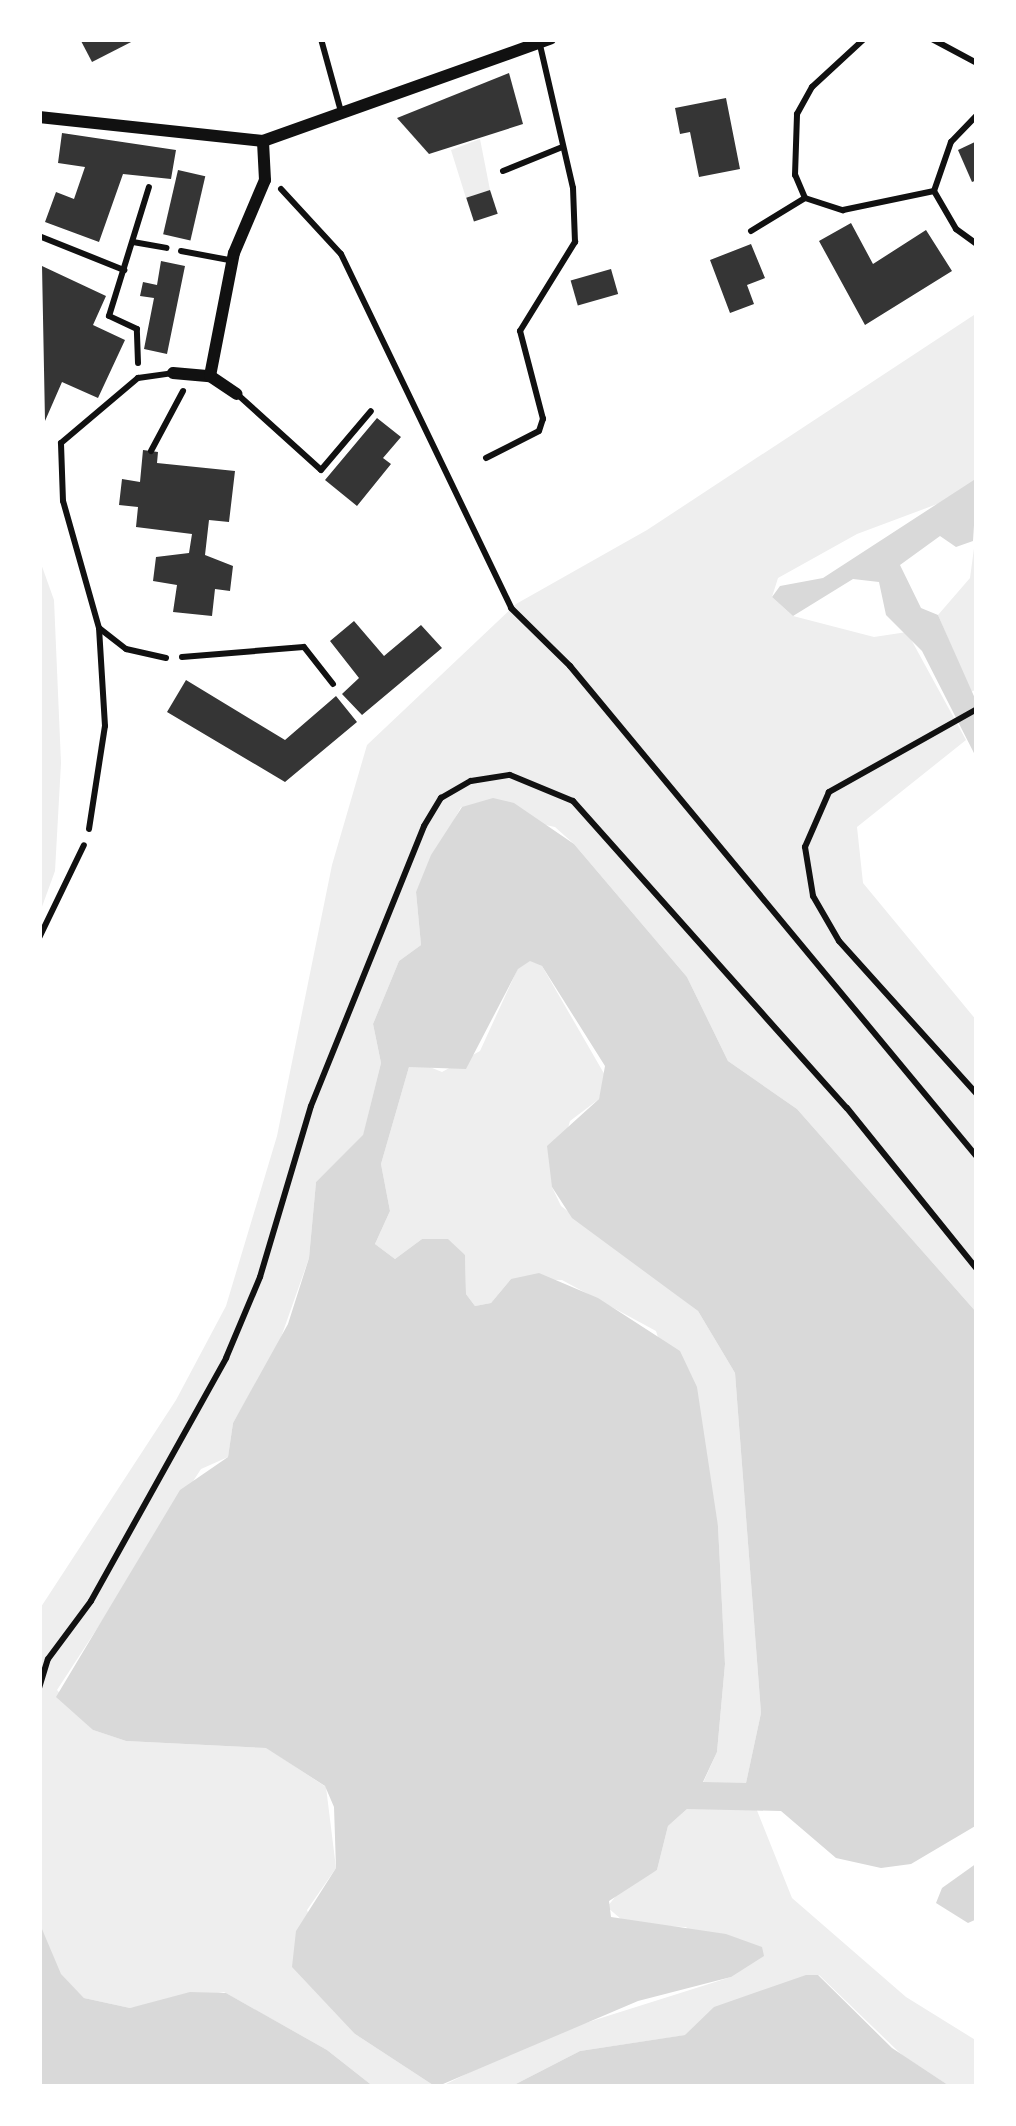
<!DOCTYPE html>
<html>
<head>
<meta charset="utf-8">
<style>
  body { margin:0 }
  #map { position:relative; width:1016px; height:2126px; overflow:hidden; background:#fff; font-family:Signika,sans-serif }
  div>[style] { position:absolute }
  .green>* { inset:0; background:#eee }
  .water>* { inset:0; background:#d9d9d9 }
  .building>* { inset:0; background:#353535; transform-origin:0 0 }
  .path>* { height:6px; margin:-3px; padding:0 3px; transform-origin:3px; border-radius:3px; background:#111 }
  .service>* { height:6px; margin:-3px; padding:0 3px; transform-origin:3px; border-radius:3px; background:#111 }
  .minor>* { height:12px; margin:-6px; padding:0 6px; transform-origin:6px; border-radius:6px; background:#111 }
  span { translate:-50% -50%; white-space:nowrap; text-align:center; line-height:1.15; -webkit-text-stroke:12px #fff; paint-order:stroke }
  .frame { position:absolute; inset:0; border:42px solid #fff; pointer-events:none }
</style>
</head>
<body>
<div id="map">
  <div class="green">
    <div style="clip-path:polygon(480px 139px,490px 190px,466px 198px,451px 150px)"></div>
    <div style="clip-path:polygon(977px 313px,977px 478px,956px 497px,857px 534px,778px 578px,772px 597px,793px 616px,874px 637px,907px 632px,966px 740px,857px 827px,863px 883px,977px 1021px,977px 1313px,797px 1109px,728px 1061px,687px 977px,574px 844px,555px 827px,461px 807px,416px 892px,421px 945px,399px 961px,373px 1024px,381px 1063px,363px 1136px,316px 1182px,309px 1258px,279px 1343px,233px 1423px,228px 1457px,201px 1469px,57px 1690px,93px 1730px,126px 1741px,267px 1748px,326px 1787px,336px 1868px,307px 1910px,355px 2034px,436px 2087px,374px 2087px,327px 2050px,224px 1992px,130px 2008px,84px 1998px,60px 1974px,39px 1925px,39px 1610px,176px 1400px,226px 1306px,277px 1136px,332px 865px,367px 745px,516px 604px,647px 530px)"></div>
    <div style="clip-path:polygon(977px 526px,977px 689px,971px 692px,938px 615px,970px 578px)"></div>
    <div style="clip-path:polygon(39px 558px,54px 600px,61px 763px,55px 871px,39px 915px)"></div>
    <div style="clip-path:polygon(530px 960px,542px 966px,606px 1077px,599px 1099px,570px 1121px,552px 1187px,561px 1206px,698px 1311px,735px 1373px,761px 1713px,746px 1783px,703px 1783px,717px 1752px,725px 1664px,718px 1526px,656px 1331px,562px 1280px,511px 1279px,491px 1303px,475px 1306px,466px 1294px,465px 1255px,422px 1239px,395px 1259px,375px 1244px,390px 1211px,381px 1164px,409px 1067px,415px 1061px,442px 1072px,480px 1051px,518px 968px)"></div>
    <div style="clip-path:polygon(756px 1808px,792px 1898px,906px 1997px,977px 2041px,977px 2087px,951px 2087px,902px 2055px,819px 1975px,686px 2035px,580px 2051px,510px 2087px,440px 2087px,541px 2037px,731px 1977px,686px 1927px,628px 1925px,607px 1907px,624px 1886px,657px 1870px,668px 1826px,687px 1809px)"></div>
  </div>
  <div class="water">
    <div style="clip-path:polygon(977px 478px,973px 541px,956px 547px,940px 536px,900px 565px,921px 608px,938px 615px,977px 703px,977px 759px,922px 651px,886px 615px,879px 582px,853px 579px,793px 616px,772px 597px,780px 586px,823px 578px)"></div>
    <div style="clip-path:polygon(evenodd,493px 798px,514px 803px,574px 844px,687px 977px,728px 1061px,797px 1109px,977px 1313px,977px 1825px,911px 1864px,881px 1868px,836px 1858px,781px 1811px,687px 1809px,668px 1826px,657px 1870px,609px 1901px,611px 1917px,726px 1934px,762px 1947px,764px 1956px,731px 1977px,638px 2001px,436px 2087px,355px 2034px,292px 1967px,296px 1931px,336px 1868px,334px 1807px,325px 1786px,266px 1748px,126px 1741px,93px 1730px,56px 1697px,180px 1490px,228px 1457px,233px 1423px,288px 1324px,309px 1258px,316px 1182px,363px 1135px,381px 1063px,373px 1024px,399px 961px,421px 945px,416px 892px,431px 855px,462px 807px,493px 798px,530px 961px,542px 966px,605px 1066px,599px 1099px,547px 1146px,552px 1187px,572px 1218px,698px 1311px,735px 1373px,761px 1713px,746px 1783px,703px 1782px,717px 1752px,725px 1664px,718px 1526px,697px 1387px,680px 1351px,598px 1298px,539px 1273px,511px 1279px,491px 1303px,475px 1306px,466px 1294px,465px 1255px,448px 1239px,422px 1239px,395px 1259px,375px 1244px,390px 1211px,381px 1164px,409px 1067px,466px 1069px,518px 969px,530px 961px)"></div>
    <div style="clip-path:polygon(977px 1863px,977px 1919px,968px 1923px,936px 1903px,942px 1888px)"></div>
    <div style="clip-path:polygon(39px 1922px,61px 1974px,84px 1998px,130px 2008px,190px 1992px,226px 1993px,327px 2050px,374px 2087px,39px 2087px)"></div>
    <div style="clip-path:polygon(806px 1975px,818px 1975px,892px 2048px,951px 2087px,510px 2087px,580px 2051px,685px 2035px,714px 2007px)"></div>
  </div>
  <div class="building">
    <div style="clip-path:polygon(80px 39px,137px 39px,92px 62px)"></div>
    <div style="clip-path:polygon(509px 73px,523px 124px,429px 154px,397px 118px)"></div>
    <div style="clip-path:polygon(726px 98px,740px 169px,699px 177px,690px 132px,680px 134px,675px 108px)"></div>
    <div style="clip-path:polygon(62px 133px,176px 150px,171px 179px,123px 174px,99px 242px,45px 222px,56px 192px,74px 199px,85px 167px,58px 163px)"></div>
    <div style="clip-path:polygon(977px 141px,977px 180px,972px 182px,958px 150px)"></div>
    <div style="left:178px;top:170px;width:28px;height:66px;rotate:13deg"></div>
    <div style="left:490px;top:190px;width:25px;height:25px;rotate:72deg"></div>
    <div style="clip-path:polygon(851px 223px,873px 264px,926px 230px,952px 271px,865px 325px,819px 241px)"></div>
    <div style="clip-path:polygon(751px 244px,765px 278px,747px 285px,754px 304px,730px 313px,710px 260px)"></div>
    <div style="clip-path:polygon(161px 261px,185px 266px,167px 354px,144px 349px,154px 298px,140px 296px,143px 282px,157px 285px)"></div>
    <div style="clip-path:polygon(42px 266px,106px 296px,93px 325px,125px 340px,98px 398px,62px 382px,45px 421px)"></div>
    <div style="left:611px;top:269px;width:26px;height:42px;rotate:74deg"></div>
    <div style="clip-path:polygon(377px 418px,401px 437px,383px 458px,391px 464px,357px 506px,325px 480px)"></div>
    <div style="clip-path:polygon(143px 450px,158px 452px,157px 463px,235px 471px,229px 522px,209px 520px,205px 555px,233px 566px,230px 591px,215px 589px,212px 616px,173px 612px,177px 585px,153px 581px,156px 557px,189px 553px,192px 534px,136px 527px,138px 507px,119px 505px,122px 479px,140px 482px)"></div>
    <div style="clip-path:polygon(354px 621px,384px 656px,421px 625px,442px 648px,362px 715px,342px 694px,359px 678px,330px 641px)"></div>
    <div style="clip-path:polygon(186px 680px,285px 740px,336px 696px,357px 722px,285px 782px,167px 712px)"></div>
  </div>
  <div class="path">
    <div style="left:281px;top:189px;width:88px;rotate:47.3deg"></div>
    <div style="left:341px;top:254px;width:393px;rotate:64.3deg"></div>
    <div style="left:511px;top:608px;width:83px;rotate:44.5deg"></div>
    <div style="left:570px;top:666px;width:638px;rotate:50.34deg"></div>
    <div style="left:39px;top:236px;width:92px;rotate:21.8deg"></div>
    <div style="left:133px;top:242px;width:34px;rotate:10deg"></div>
    <div style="left:138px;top:363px;width:34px;rotate:-92deg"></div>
    <div style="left:137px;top:329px;width:31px;rotate:-155deg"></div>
    <div style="left:109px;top:316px;width:135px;rotate:-72.8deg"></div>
    <div style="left:151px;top:451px;width:68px;rotate:-61.9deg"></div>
    <div style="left:182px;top:657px;width:122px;rotate:-4.7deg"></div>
    <div style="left:304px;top:647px;width:47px;rotate:51.9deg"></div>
    <div style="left:39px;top:938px;width:103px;rotate:-64.2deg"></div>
    <div style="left:39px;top:1688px;width:30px;rotate:-73deg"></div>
    <div style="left:48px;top:1659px;width:72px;rotate:-53.4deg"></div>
    <div style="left:91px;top:1601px;width:278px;rotate:-60.9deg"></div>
    <div style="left:226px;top:1358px;width:88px;rotate:-67.2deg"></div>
    <div style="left:260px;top:1277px;width:178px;rotate:-73.4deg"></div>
    <div style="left:311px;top:1106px;width:302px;rotate:-68deg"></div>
    <div style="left:424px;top:826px;width:33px;rotate:-59deg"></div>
    <div style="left:441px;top:798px;width:34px;rotate:-30deg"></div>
    <div style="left:471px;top:781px;width:39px;rotate:-9deg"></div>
    <div style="left:510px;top:775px;width:68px;rotate:22.4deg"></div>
    <div style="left:573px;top:801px;width:411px;rotate:48.3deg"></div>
    <div style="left:847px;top:1108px;width:207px;rotate:51.1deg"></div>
  </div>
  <div class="service">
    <div style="left:321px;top:39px;width:79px;rotate:74.6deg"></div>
    <div style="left:932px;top:39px;width:51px;rotate:28.1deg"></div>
    <div style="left:503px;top:171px;width:64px;rotate:-22.1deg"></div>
    <div style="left:934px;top:191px;width:52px;rotate:-70.9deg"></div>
    <div style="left:951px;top:142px;width:37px;rotate:-46deg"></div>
    <div style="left:805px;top:198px;width:25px;rotate:-113deg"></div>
    <div style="left:795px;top:175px;width:61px;rotate:-88.1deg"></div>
    <div style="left:797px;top:114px;width:31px;rotate:-61deg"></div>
    <div style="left:812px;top:87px;width:71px;rotate:-42.7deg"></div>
    <div style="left:751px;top:231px;width:63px;rotate:-31.4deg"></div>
    <div style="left:805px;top:198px;width:40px;rotate:18deg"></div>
    <div style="left:843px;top:210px;width:93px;rotate:-11.8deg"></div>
    <div style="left:934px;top:191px;width:44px;rotate:59.9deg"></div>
    <div style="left:956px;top:229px;width:26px;rotate:36deg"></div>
    <div style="left:181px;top:251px;width:49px;rotate:10.6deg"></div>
    <div style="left:237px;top:394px;width:113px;rotate:42.1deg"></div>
    <div style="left:321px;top:470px;width:77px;rotate:-49.7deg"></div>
    <div style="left:486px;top:458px;width:59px;rotate:-27deg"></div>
    <div style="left:539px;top:431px;width:13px;rotate:-72deg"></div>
    <div style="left:543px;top:419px;width:91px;rotate:-104.6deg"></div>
    <div style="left:520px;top:331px;width:105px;rotate:-58.3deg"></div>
    <div style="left:575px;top:242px;width:54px;rotate:-92.1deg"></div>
    <div style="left:573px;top:188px;width:147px;rotate:-103deg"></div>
    <div style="left:166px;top:658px;width:41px;rotate:-167.3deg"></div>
    <div style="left:126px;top:649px;width:34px;rotate:-142deg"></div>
    <div style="left:99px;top:628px;width:132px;rotate:-105.8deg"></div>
    <div style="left:63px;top:501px;width:58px;rotate:-92deg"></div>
    <div style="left:61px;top:443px;width:101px;rotate:-40.2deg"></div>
    <div style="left:138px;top:378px;width:35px;rotate:-8deg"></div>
    <div style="left:977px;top:709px;width:170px;rotate:150.7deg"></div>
    <div style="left:829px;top:792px;width:60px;rotate:113.6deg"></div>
    <div style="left:805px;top:847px;width:50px;rotate:80.7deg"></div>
    <div style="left:813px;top:896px;width:52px;rotate:60deg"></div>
    <div style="left:839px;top:941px;width:206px;rotate:48deg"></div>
    <div style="left:89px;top:829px;width:104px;rotate:-81.2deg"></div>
    <div style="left:105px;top:726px;width:98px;rotate:-93.5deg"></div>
  </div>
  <div class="minor">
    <div style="left:39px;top:117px;width:225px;rotate:6.1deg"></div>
    <div style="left:263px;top:141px;width:305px;rotate:-19.6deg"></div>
    <div style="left:173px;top:373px;width:37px;rotate:5deg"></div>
    <div style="left:210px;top:376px;width:32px;rotate:34deg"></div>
    <div style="left:210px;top:376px;width:125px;rotate:-79deg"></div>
    <div style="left:234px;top:253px;width:79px;rotate:-67deg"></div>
    <div style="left:265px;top:180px;width:39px;rotate:-93deg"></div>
  </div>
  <div class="frame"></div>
</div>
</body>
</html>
